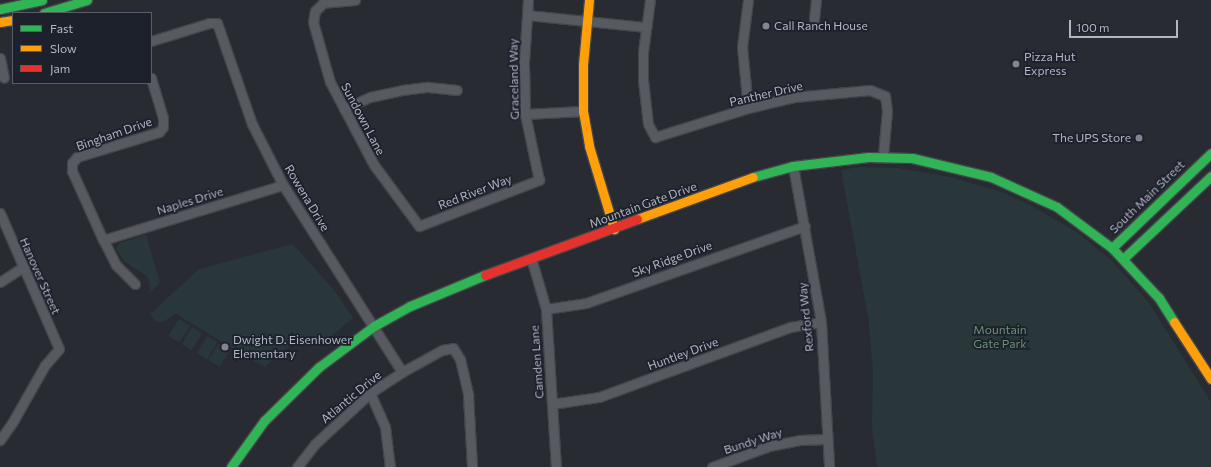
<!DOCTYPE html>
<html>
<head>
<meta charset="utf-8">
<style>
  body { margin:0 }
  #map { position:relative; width:1211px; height:467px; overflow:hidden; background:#282b32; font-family:Commissioner,sans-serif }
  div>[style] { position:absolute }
  .green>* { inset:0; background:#2a373a; transform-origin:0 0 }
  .roads { filter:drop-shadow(1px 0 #44464b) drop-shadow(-1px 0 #44464b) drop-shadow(0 1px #44464b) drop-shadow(0 -1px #44464b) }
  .street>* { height:9px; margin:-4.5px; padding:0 4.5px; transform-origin:4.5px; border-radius:4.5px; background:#575a61 }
  .fast>* { height:9px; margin:-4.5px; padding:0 4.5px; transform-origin:4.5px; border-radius:4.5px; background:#30b455 }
  .slow>* { height:9px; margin:-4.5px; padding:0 4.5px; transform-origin:4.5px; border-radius:4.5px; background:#ff9f0a }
  .jam>* { height:9px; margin:-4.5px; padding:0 4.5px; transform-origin:4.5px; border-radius:4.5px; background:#e5322d }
  .dots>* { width:11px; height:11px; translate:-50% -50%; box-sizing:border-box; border:2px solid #1c212b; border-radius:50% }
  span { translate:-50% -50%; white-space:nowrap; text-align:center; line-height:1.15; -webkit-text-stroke:3.5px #1c212b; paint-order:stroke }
  .poi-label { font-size:12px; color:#b2b6c3 }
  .left { translate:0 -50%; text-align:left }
  .right { translate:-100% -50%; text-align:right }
  .street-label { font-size:12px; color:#b2b6c3 }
  .park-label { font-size:12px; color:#6c9078 }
  .legend { position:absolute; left:12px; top:12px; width:140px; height:72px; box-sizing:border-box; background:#1c212b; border:1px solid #585d68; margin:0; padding:5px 7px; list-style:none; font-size:12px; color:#b2b6c3 }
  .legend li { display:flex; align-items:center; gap:8px; height:20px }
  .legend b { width:20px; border:1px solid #585d68 }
  .scale { position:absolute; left:1069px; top:20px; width:109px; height:18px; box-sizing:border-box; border:2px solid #b2b6c3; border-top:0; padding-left:5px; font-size:12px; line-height:14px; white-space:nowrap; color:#b2b6c3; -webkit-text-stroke:3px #1c212b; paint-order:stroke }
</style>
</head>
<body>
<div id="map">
  <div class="green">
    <div style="clip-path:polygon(859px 167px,898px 168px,950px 177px,1001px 192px,1030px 205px,1075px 231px,1111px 260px,1149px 303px,1211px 402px,1211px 467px,877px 467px,872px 427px,873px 370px,868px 317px,841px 170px)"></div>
    <div style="clip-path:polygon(146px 235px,160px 283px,148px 294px,150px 289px,148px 277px,124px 261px,116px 249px,119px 243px)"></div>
    <div style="clip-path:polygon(293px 244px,334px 290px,353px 318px,318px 347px,304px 341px,294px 342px,264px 367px,176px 314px,162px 322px,156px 322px,150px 314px,199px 269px)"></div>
    <div style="left:179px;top:319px;width:13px;height:20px;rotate:32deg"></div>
    <div style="left:192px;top:327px;width:12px;height:20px;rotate:31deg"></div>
    <div style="left:207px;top:336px;width:12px;height:20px;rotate:31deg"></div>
    <div style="left:219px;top:343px;width:13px;height:20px;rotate:32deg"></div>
  </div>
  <div class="roads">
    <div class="street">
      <div style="left:355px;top:0;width:32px;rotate:175deg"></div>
      <div style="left:323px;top:3px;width:11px;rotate:135deg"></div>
      <div style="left:315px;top:11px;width:11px;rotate:100deg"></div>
      <div style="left:313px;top:22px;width:62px;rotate:74.2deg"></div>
      <div style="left:330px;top:82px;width:94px;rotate:62.1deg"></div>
      <div style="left:374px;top:165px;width:76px;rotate:53.6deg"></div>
      <div style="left:419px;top:226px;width:129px;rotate:-21deg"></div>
      <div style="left:539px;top:180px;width:67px;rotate:-102deg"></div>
      <div style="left:525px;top:114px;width:52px;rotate:-91.1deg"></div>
      <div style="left:524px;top:62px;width:62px;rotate:-86.3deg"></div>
      <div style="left:650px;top:0;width:52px;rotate:97.7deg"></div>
      <div style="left:643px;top:52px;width:28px;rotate:90deg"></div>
      <div style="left:643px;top:80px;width:44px;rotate:83.5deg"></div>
      <div style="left:648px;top:124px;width:15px;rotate:62deg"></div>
      <div style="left:655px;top:137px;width:97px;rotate:-17.3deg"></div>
      <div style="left:748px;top:108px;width:47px;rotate:-13.4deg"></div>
      <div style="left:794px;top:97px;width:76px;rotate:-5.3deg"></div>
      <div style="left:870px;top:90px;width:16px;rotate:22deg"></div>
      <div style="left:885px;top:96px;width:15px;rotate:82deg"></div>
      <div style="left:887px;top:111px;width:45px;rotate:95.1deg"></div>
      <div style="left:527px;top:15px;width:120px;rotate:5.8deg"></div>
      <div style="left:814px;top:19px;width:19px;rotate:-84deg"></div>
      <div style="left:151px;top:41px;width:61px;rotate:-17.2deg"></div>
      <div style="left:209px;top:23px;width:8px"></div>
      <div style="left:217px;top:23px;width:107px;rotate:70.9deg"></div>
      <div style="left:252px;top:124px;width:68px;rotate:63.1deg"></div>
      <div style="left:283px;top:185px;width:222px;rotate:57.5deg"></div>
      <div style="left:0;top:58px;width:20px;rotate:79deg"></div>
      <div style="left:748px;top:108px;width:61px;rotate:-95.6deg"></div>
      <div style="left:742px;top:47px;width:47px;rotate:-82.7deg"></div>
      <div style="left:344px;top:109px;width:29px;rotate:-25deg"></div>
      <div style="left:370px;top:97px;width:33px;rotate:-12deg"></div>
      <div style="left:402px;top:90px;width:26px;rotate:-7deg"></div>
      <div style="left:428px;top:87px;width:29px;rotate:6deg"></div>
      <div style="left:525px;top:114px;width:58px;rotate:-3deg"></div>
      <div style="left:793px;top:166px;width:158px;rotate:79.8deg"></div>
      <div style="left:821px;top:322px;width:145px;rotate:86.8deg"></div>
      <div style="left:0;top:213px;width:148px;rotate:66.5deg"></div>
      <div style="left:59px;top:349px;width:21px;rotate:131deg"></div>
      <div style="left:45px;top:365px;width:67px;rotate:119.6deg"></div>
      <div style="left:12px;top:423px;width:21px;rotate:125deg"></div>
      <div style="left:103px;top:240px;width:188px;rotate:-17deg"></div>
      <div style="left:531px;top:258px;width:53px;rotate:73.6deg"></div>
      <div style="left:546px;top:309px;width:158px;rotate:86.4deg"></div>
      <div style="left:0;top:282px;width:27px;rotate:-33deg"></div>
      <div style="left:135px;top:284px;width:27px;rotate:-135deg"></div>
      <div style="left:116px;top:265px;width:28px;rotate:-117deg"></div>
      <div style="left:103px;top:240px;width:76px;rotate:-114.2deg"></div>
      <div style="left:72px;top:171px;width:8px;rotate:-90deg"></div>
      <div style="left:72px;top:163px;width:8px;rotate:-50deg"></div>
      <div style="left:77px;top:157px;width:86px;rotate:-17deg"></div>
      <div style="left:159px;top:132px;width:6px;rotate:-51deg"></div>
      <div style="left:163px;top:127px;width:9px;rotate:-90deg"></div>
      <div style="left:163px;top:118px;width:42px;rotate:-106.7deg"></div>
      <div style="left:546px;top:309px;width:40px;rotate:-8.5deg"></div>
      <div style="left:586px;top:303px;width:232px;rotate:-19.4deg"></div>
      <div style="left:370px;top:393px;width:37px;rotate:66deg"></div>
      <div style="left:385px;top:427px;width:40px;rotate:82.9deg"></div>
      <div style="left:552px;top:404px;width:48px;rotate:-8.5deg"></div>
      <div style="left:599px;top:397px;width:203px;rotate:-20.1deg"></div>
      <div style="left:790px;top:327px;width:31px;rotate:-9deg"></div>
      <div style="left:297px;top:467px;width:29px;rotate:-52deg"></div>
      <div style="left:315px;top:444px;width:75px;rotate:-42.8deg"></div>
      <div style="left:370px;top:393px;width:38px;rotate:-33deg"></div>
      <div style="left:402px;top:372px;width:46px;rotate:-28.8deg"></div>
      <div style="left:442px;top:350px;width:11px;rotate:-10deg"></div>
      <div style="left:453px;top:348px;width:13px;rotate:58deg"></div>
      <div style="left:460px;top:359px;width:37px;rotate:77deg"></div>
      <div style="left:468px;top:395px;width:72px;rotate:86.8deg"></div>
      <div style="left:712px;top:467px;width:61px;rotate:-20.2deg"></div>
      <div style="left:769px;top:446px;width:31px;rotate:-11deg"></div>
      <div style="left:799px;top:440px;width:27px;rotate:-2deg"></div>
    </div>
    <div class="fast">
      <div style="left:0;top:9px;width:43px;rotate:-12.1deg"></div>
      <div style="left:44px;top:13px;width:45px;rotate:-16.8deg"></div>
      <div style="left:753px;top:177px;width:41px;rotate:-15.4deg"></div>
      <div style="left:793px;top:166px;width:76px;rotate:-6.8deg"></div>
      <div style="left:868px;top:157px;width:44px;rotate:1.3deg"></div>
      <div style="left:912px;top:158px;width:81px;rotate:13.5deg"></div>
      <div style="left:991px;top:177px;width:72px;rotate:24.4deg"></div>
      <div style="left:1057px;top:207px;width:69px;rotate:36.7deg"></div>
      <div style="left:1112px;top:248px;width:69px;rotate:46.8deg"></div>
      <div style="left:1159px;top:298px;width:28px;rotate:58deg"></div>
      <div style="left:1112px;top:248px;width:137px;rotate:-43.8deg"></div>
      <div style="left:1124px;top:258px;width:120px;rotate:-43.3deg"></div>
      <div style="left:231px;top:467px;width:57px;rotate:-54.3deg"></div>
      <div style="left:264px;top:421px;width:77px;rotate:-44.5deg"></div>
      <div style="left:319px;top:367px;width:69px;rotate:-36.7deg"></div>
      <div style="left:374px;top:326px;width:41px;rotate:-29.1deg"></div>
      <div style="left:410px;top:306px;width:81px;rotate:-22.5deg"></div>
    </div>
    <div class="slow">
      <div style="left:589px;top:0;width:65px;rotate:95.3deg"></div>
      <div style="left:583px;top:65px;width:46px;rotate:90deg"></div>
      <div style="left:583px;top:111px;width:36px;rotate:80deg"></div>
      <div style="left:589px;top:146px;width:87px;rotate:73.2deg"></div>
      <div style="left:0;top:22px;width:13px;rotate:-9deg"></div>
      <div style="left:637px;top:219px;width:123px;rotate:-19.9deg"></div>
      <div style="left:1174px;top:322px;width:68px;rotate:57deg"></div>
    </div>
    <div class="jam">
      <div style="left:485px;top:275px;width:162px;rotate:-20.2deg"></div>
    </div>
  </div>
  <div class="dots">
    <div style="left:766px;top:26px;background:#828590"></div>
    <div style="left:1016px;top:64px;background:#828590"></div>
    <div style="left:1139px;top:138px;background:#828590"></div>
    <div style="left:225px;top:347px;background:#828590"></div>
  </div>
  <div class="poi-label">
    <span class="left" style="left:774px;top:26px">Call Ranch House</span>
    <span class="left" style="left:1024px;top:64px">Pizza Hut<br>Express</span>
    <span class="right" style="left:1131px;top:138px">The UPS Store</span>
    <span class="left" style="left:233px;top:347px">Dwight D. Eisenhower<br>Elementary</span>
  </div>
  <div class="street-label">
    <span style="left:514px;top:79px;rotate:-91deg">Graceland Way</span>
    <span style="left:766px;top:94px;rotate:-13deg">Panther Drive</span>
    <span style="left:363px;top:119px;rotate:62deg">Sundown Lane</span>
    <span style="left:114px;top:134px;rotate:-19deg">Bingham Drive</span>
    <span style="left:475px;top:192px;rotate:-21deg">Red River Way</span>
    <span style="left:1147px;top:197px;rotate:-44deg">South Main Street</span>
    <span style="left:307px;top:198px;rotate:59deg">Rowena Drive</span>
    <span style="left:190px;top:201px;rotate:-17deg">Naples Drive</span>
    <span style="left:643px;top:205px;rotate:-20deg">Mountain Gate Drive</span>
    <span style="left:672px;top:259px;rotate:-20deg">Sky Ridge Drive</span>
    <span style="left:40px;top:276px;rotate:66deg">Hanover Street</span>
    <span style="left:806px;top:317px;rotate:-96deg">Rexford Way</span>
    <span style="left:683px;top:354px;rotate:-20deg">Huntley Drive</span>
    <span style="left:537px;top:362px;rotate:-94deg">Camden Lane</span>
    <span style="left:351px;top:397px;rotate:-40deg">Atlantic Drive</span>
    <span style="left:753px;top:441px;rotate:-18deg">Bundy Way</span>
  </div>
  <div class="park-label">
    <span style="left:1000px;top:337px">Mountain<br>Gate Park</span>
  </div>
  <ul class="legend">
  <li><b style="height:5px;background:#30b455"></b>Fast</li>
  <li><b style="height:5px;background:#ff9f0a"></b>Slow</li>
  <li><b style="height:5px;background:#e5322d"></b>Jam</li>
  </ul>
  <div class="scale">100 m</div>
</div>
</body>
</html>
